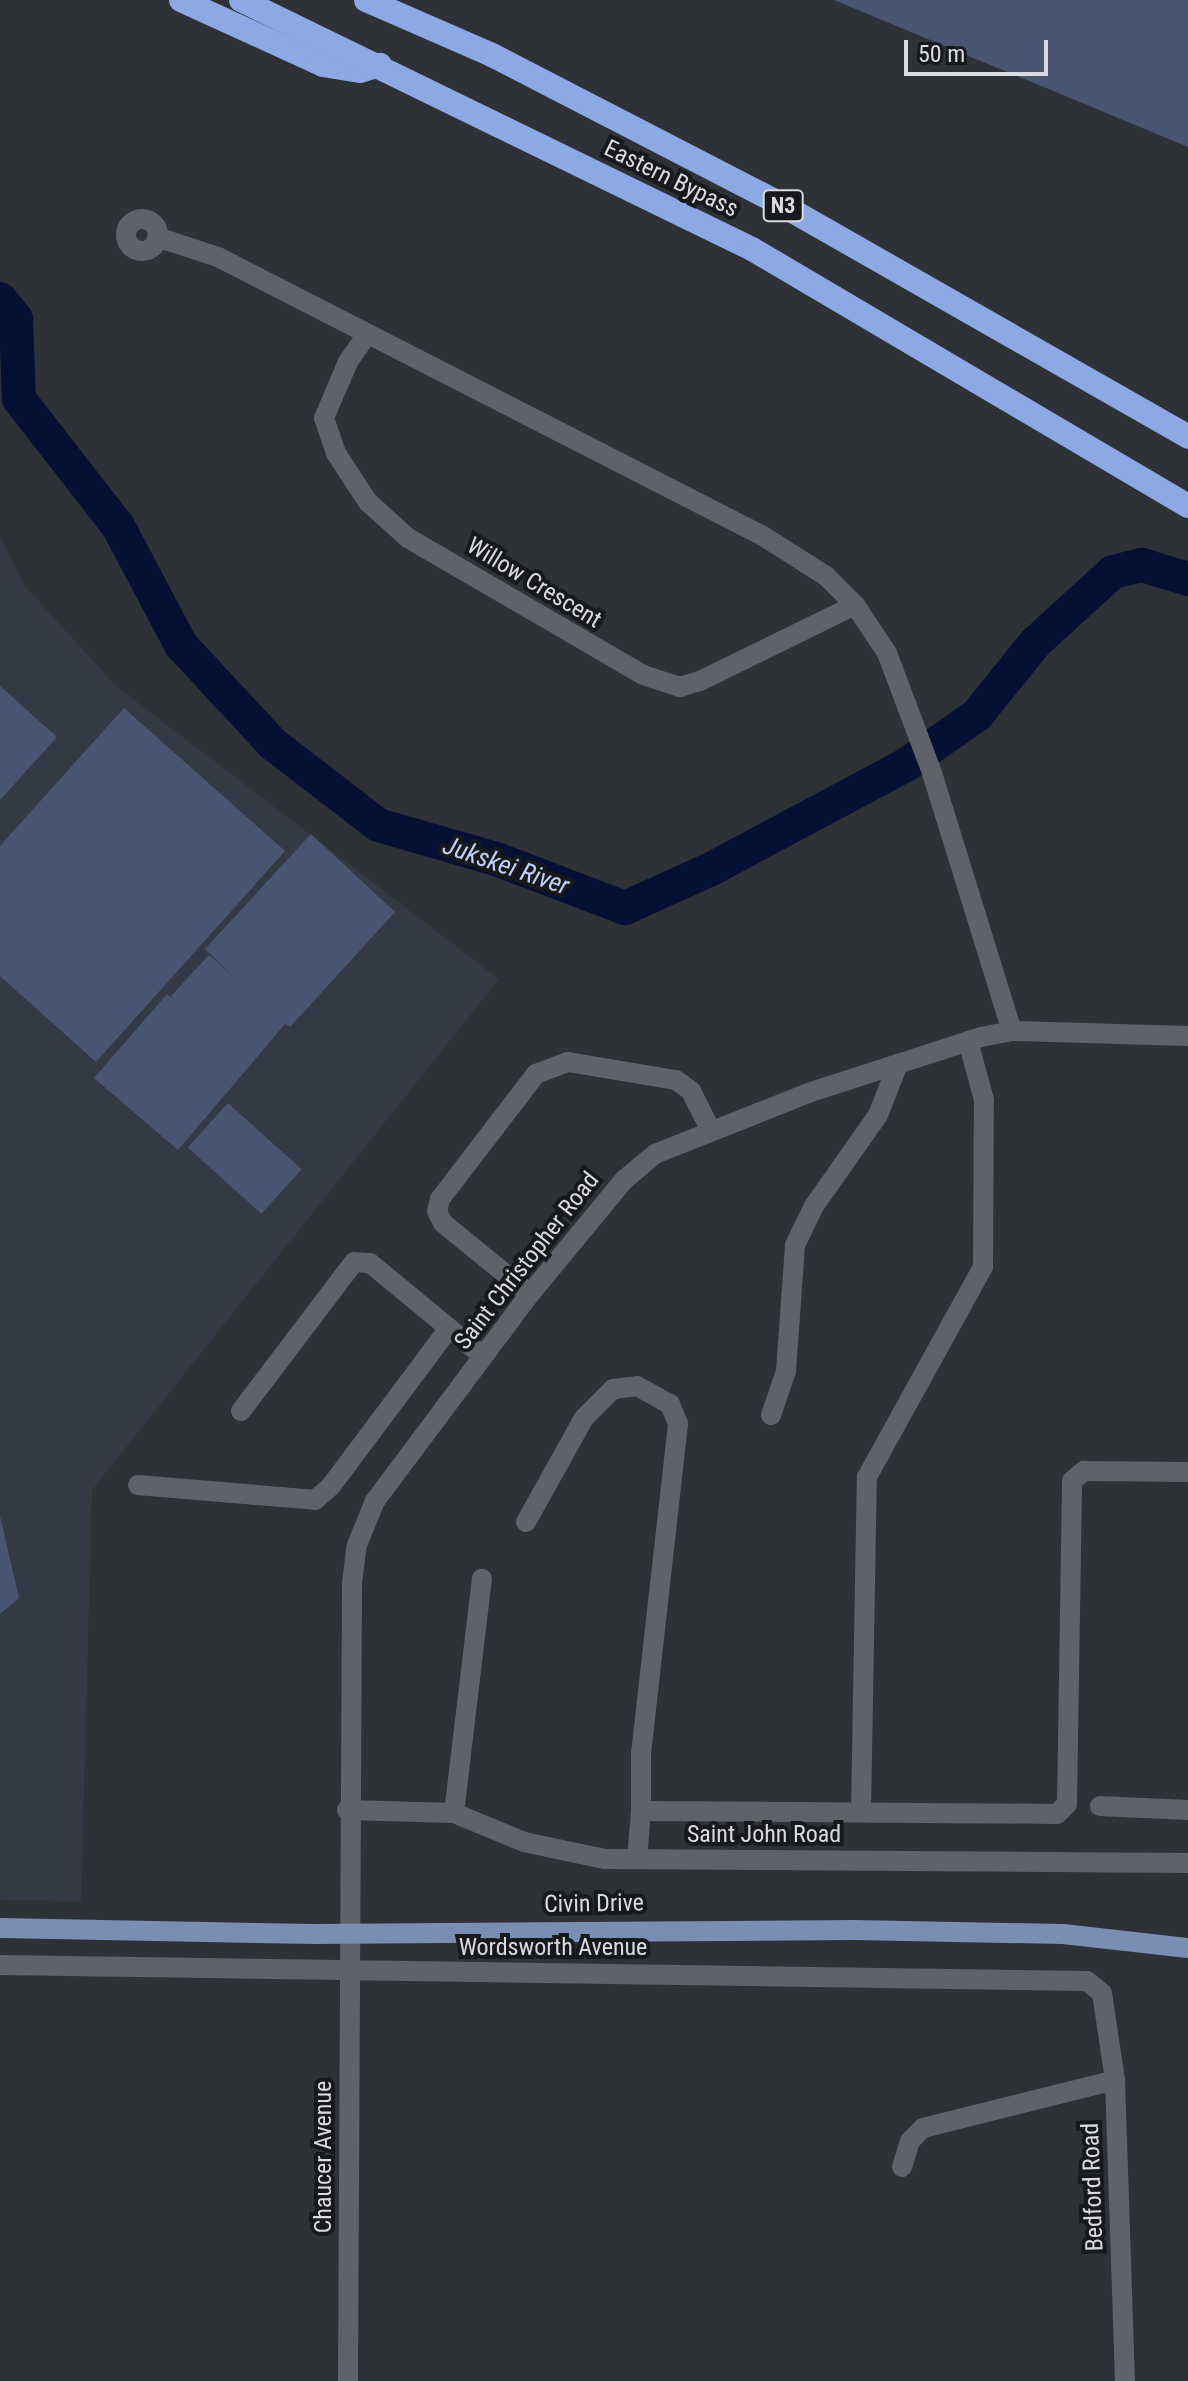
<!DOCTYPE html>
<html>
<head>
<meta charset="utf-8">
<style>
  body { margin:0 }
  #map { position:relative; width:1188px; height:2381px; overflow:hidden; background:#2e3136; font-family:"Roboto Condensed",sans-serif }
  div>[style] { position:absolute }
  .built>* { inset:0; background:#343a45 }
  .green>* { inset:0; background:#485672; transform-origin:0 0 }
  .river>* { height:34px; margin:-17px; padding:0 17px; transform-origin:17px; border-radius:17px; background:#041135 }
  .minor>* { height:20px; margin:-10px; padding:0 10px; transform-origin:10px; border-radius:10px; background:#5f6268 }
  .minor>.ring { margin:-10px; padding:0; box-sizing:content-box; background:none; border:20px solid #5f6268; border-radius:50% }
  .major>* { height:20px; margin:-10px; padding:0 10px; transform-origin:10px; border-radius:10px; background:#7a8db3 }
  .highway>* { height:24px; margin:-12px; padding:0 12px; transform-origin:12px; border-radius:12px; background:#8ca9e5 }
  span { translate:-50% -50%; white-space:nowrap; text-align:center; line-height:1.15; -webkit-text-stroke:8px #18191b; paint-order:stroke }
  .shield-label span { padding:2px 6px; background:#18191b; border:2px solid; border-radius:6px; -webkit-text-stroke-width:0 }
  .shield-label { font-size:22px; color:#d9dbde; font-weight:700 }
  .street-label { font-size:24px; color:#d9dbde }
  .water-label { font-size:26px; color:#bdd2fb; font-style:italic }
  .scale { position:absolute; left:904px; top:40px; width:144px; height:36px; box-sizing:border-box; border:4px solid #d9dbde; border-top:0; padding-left:10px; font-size:24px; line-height:28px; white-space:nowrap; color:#d9dbde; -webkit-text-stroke:6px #18191b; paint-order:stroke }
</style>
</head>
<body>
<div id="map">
  <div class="built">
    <div style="clip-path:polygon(0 536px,25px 586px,116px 686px,499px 979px,92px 1490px,81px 1901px,0 1900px)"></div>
  </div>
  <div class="green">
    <div style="clip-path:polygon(834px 0,1188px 0,1188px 147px)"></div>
    <div style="clip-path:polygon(0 686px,57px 737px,0 800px)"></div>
    <div style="clip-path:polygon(124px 708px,285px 851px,96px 1062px,0 976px,0 846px)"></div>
    <div style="clip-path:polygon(311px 834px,395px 912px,290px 1027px,285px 1024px,178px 1150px,94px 1078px,167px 994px,177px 1002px,171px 996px,209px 955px,232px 975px,205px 949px)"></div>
    <div style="left:228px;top:1103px;width:99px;height:60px;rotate:42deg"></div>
    <div style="clip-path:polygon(0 1516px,19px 1598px,0 1614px)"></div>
  </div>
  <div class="river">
    <div style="left:0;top:299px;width:26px;rotate:51deg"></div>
    <div style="left:16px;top:319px;width:80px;rotate:87.9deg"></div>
    <div style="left:19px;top:399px;width:161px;rotate:52.1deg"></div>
    <div style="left:118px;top:526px;width:135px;rotate:62.1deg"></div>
    <div style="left:181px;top:645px;width:135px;rotate:47.1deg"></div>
    <div style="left:273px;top:744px;width:133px;rotate:37.6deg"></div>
    <div style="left:378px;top:825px;width:126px;rotate:16.1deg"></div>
    <div style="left:499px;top:860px;width:135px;rotate:20.9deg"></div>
    <div style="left:625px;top:908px;width:97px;rotate:-24.4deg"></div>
    <div style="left:713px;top:868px;width:219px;rotate:-28.1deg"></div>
    <div style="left:906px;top:765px;width:87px;rotate:-35.2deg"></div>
    <div style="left:977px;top:715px;width:94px;rotate:-51.1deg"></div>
    <div style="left:1036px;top:642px;width:104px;rotate:-42.3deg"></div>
    <div style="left:1113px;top:572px;width:30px;rotate:-14deg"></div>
    <div style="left:1142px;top:565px;width:48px;rotate:16.9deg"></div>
  </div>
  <div class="minor">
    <div class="ring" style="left:126px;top:219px;width:12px;height:12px"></div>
    <div style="left:157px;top:237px;width:64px;rotate:18.2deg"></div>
    <div style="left:218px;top:257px;width:612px;rotate:27.11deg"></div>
    <div style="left:763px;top:536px;width:75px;rotate:32.4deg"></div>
    <div style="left:826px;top:576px;width:41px;rotate:45deg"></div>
    <div style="left:855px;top:605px;width:58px;rotate:56.3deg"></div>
    <div style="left:887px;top:653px;width:128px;rotate:69.4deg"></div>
    <div style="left:932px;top:773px;width:270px;rotate:72.8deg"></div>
    <div style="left:366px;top:336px;width:32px;rotate:125deg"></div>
    <div style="left:348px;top:362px;width:61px;rotate:113.2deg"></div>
    <div style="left:324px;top:418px;width:37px;rotate:71deg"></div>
    <div style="left:336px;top:453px;width:59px;rotate:56.9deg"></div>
    <div style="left:368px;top:502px;width:54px;rotate:42deg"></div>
    <div style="left:408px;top:538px;width:272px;rotate:30.2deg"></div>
    <div style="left:643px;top:675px;width:39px;rotate:18deg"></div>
    <div style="left:680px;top:687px;width:21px;rotate:-17deg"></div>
    <div style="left:700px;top:681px;width:173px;rotate:-26.1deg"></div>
    <div style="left:530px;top:1294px;width:112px;rotate:-140.8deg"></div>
    <div style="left:443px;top:1223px;width:13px;rotate:-117deg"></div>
    <div style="left:437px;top:1211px;width:12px;rotate:-76deg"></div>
    <div style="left:440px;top:1199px;width:158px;rotate:-52.5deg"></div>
    <div style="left:536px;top:1074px;width:34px;rotate:-21deg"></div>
    <div style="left:568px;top:1062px;width:109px;rotate:9.5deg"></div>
    <div style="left:676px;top:1080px;width:19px;rotate:36deg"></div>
    <div style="left:691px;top:1091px;width:42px;rotate:63.4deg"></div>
    <div style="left:241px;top:1411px;width:187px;rotate:-52.8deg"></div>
    <div style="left:354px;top:1262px;width:16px;rotate:4deg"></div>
    <div style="left:370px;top:1263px;width:146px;rotate:39.5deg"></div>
    <div style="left:771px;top:1415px;width:46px;rotate:-71.2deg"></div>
    <div style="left:786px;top:1371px;width:126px;rotate:-85.9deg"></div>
    <div style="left:795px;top:1245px;width:43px;rotate:-64deg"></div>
    <div style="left:814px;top:1206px;width:111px;rotate:-54.9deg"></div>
    <div style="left:878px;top:1115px;width:55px;rotate:-68.6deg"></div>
    <div style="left:138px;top:1485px;width:178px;rotate:4.8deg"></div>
    <div style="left:315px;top:1500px;width:21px;rotate:-41deg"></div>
    <div style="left:331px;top:1486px;width:197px;rotate:-53.2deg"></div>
    <div style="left:526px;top:1522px;width:119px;rotate:-60.9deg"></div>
    <div style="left:584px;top:1418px;width:41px;rotate:-45deg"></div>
    <div style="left:613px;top:1389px;width:24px;rotate:-7deg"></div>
    <div style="left:637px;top:1386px;width:38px;rotate:29deg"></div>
    <div style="left:670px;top:1404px;width:22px;rotate:68deg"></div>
    <div style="left:678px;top:1424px;width:331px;rotate:96.4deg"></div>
    <div style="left:641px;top:1753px;width:58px;rotate:90deg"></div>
    <div style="left:641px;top:1811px;width:416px;rotate:0.4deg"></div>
    <div style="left:1057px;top:1814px;width:14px;rotate:-45deg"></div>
    <div style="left:1067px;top:1804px;width:323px;rotate:-89.1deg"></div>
    <div style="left:1072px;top:1481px;width:16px;rotate:-40deg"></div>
    <div style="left:1084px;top:1471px;width:104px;rotate:0.6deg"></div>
    <div style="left:1100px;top:1806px;width:88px;rotate:2.6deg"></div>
    <div style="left:347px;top:1810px;width:107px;rotate:1.6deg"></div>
    <div style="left:454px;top:1813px;width:76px;rotate:22.5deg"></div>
    <div style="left:524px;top:1842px;width:83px;rotate:11.9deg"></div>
    <div style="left:605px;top:1859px;width:583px;rotate:0.39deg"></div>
    <div style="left:861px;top:1812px;width:335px;rotate:-89deg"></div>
    <div style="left:867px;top:1477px;width:240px;rotate:-61.1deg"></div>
    <div style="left:983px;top:1267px;width:167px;rotate:-89.7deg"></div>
    <div style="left:984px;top:1100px;width:61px;rotate:-105.2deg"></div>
    <div style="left:454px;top:1813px;width:236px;rotate:-83.2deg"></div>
    <div style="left:637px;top:1859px;width:48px;rotate:-85.2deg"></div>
    <div style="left:0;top:1965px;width:1087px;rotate:0.84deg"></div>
    <div style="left:1087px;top:1981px;width:19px;rotate:39deg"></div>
    <div style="left:1102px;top:1993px;width:88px;rotate:81.5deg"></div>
    <div style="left:1115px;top:2080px;width:301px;rotate:88.1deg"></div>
    <div style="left:902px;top:2167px;width:27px;rotate:-73deg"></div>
    <div style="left:910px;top:2141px;width:18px;rotate:-45deg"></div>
    <div style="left:923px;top:2128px;width:198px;rotate:-14deg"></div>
    <div style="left:348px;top:2381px;width:798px;rotate:-89.71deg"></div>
    <div style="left:352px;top:1583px;width:38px;rotate:-83deg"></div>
    <div style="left:357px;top:1545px;width:48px;rotate:-67.8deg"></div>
    <div style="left:375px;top:1501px;width:259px;rotate:-53.2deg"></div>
    <div style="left:530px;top:1294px;width:148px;rotate:-50.5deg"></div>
    <div style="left:624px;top:1180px;width:40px;rotate:-40deg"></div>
    <div style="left:655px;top:1154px;width:165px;rotate:-21.7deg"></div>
    <div style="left:808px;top:1093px;width:182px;rotate:-17.9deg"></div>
    <div style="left:981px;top:1037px;width:32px;rotate:-11deg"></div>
    <div style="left:1012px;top:1031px;width:176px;rotate:1.6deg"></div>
  </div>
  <div class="major">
    <div style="left:0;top:1928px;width:315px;rotate:1.1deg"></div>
    <div style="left:315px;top:1934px;width:539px;rotate:-0.43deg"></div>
    <div style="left:854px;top:1930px;width:209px;rotate:1.1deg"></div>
    <div style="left:1063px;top:1934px;width:126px;rotate:6.4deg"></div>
  </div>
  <div class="highway">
    <div style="left:181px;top:0;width:156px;rotate:24.6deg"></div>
    <div style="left:323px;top:65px;width:37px;rotate:9deg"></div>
    <div style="left:360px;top:71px;width:21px;rotate:-17deg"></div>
    <div style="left:241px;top:0;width:568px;rotate:25.98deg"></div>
    <div style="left:752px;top:249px;width:506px;rotate:30.52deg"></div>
    <div style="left:366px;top:0;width:137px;rotate:23.6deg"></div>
    <div style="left:492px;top:55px;width:318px;rotate:27.3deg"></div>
    <div style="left:775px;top:201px;width:476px;rotate:29.7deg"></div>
  </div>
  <div class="shield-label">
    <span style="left:783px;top:206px">N3</span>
  </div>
  <div class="street-label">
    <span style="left:671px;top:179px;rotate:26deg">Eastern Bypass</span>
    <span style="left:534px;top:583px;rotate:31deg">Willow Crescent</span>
    <span style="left:527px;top:1261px;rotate:-52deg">Saint Christopher Road</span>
    <span style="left:764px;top:1835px">Saint John Road</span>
    <span style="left:594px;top:1904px;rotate:-1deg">Civin Drive</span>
    <span style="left:553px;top:1948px">Wordsworth Avenue</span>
    <span style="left:324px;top:2157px;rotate:-90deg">Chaucer Avenue</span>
    <span style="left:1093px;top:2187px;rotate:-92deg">Bedford Road</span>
  </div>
  <div class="water-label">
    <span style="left:506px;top:866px;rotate:19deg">Jukskei River</span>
  </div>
  <div class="scale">50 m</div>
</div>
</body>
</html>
